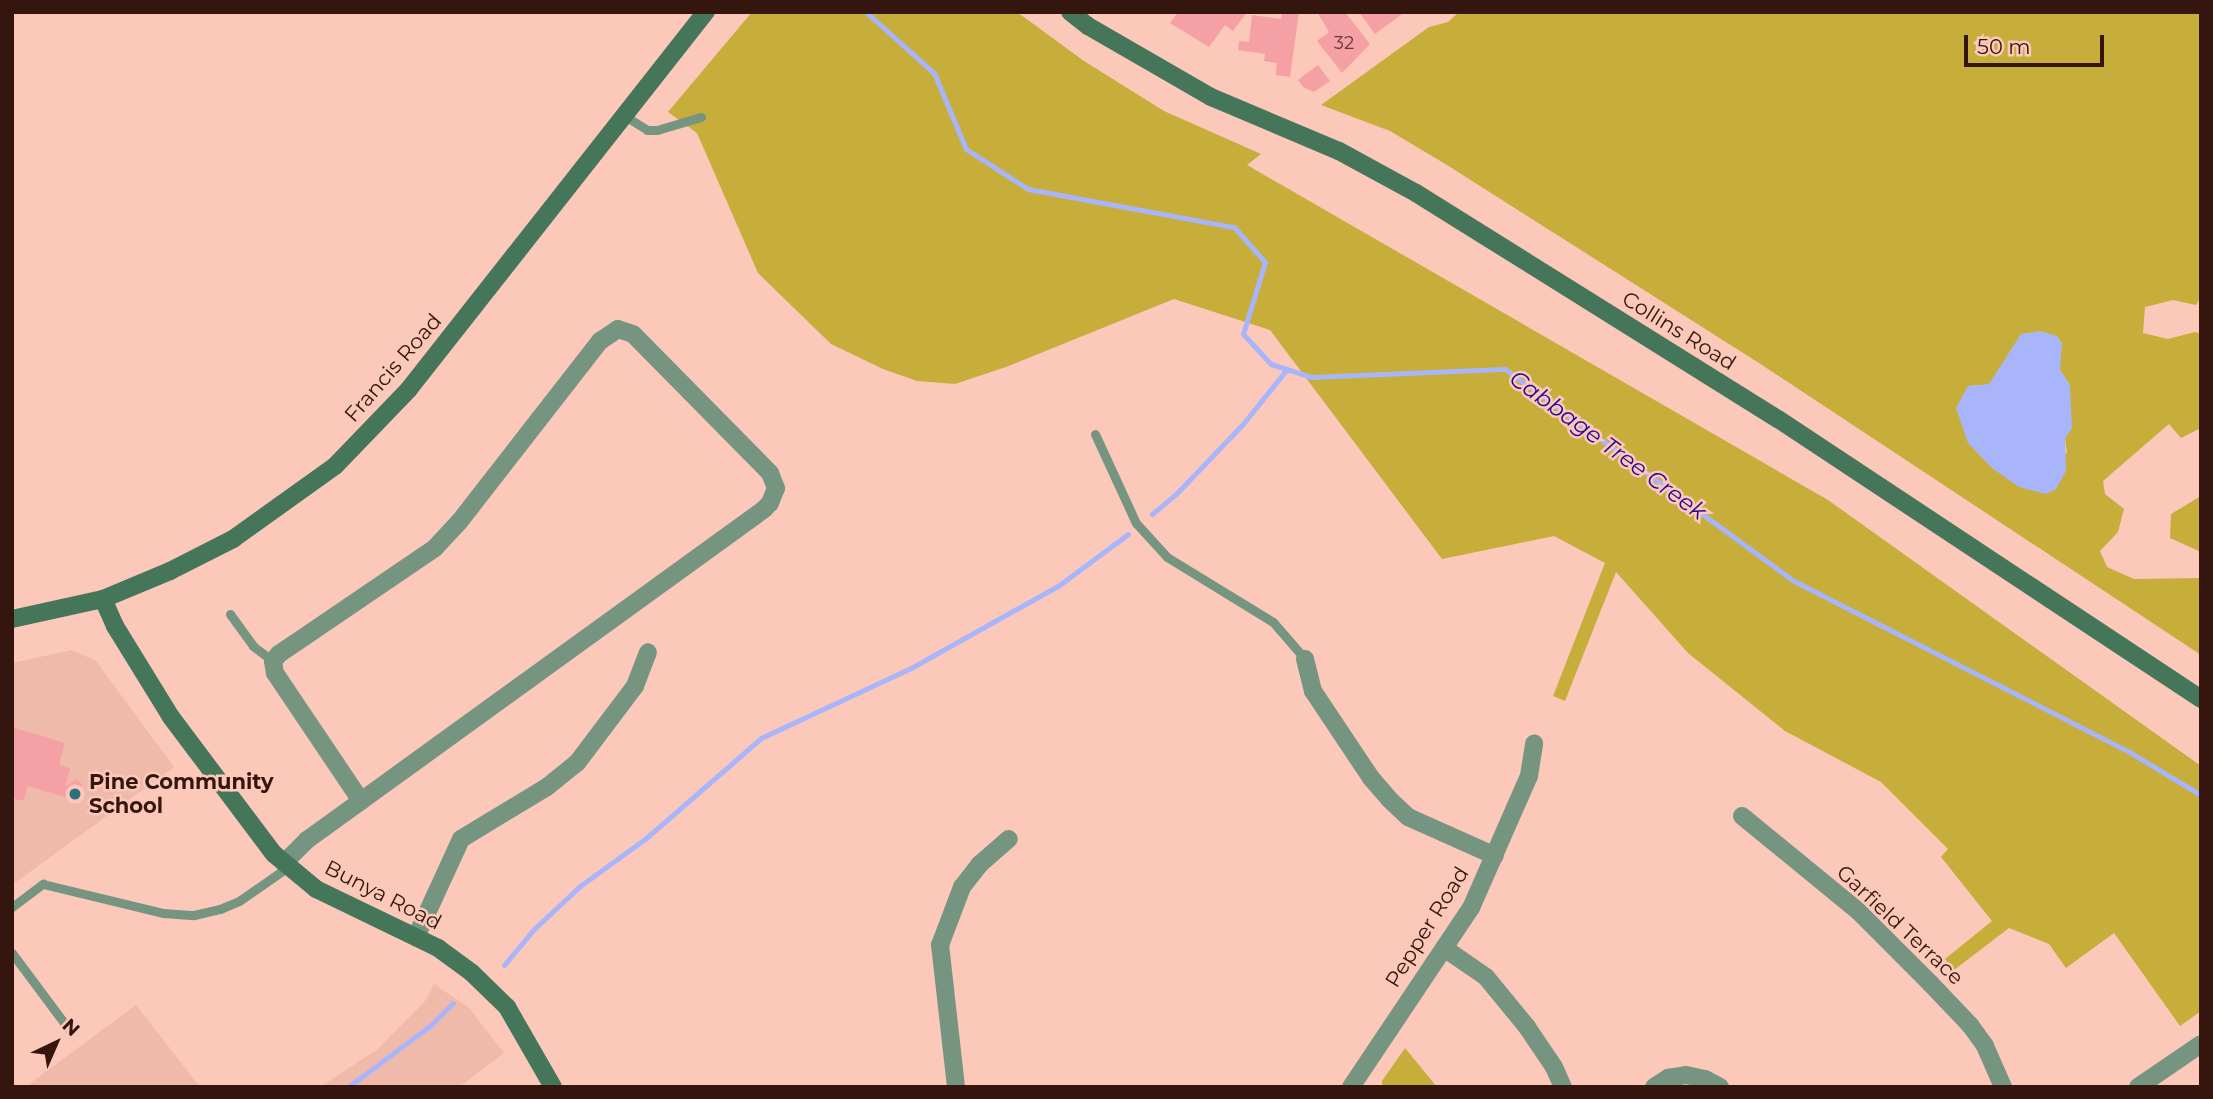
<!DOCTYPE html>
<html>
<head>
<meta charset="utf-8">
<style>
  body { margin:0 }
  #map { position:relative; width:2213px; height:1099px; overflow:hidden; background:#fbc8ba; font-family:Montserrat,sans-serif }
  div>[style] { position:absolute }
  .built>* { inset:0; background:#efbaaa }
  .green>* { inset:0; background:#c7ae3a }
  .water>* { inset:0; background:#a9b5fa }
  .stream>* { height:5px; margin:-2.5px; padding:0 2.5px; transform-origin:2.5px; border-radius:2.5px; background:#a9b5fa }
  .building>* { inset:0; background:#f5a0a4 }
  .lane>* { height:9px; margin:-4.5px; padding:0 4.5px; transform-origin:4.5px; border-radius:4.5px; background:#769581 }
  .street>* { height:18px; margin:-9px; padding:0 9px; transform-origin:9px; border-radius:9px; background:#769581 }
  .secondary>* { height:18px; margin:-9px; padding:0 9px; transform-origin:9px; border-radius:9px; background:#467659 }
  .dots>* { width:19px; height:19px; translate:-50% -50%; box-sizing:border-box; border:4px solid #fbc8ba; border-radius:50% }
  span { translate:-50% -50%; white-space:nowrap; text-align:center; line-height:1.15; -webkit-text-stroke:5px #fbc8ba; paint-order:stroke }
  .number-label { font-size:18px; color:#643834 }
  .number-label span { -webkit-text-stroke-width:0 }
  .street-label { font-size:21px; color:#34160e }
  .poi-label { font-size:21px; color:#34160e; font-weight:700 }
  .left { translate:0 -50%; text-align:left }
  .water-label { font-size:23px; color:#280995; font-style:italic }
  .frame { position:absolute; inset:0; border:14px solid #34160e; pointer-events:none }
  .north { position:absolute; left:21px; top:1008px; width:70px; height:70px; -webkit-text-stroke:5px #fbc8ba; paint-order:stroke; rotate:44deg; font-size:19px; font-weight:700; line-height:28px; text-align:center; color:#34160e }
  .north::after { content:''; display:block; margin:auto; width:24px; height:32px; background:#34160e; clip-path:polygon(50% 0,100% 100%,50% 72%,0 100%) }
  .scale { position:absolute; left:1964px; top:35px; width:140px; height:32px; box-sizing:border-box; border:4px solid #34160e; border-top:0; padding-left:9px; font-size:21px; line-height:24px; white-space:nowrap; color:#34160e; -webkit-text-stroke:5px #fbc8ba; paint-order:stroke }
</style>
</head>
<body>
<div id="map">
  <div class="built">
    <div style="clip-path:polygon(72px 650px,96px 661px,174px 767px,12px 885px,12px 663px)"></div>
    <div style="clip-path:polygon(434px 984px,469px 1008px,504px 1053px,459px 1087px,320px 1087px,378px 1049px,426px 1000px)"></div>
    <div style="clip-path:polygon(136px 1005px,200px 1087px,25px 1087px)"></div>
  </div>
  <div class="green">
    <div style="clip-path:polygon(752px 12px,1017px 12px,1084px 61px,1164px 111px,1261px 154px,1247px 165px,1828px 500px,2201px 766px,2201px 1011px,2180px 1026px,2114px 933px,2066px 968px,2049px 944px,2009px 928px,1954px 970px,1945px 959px,1992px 921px,1941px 857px,1948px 849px,1881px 782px,1785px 731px,1688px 653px,1616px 572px,1565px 701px,1553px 696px,1605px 563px,1554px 536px,1442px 559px,1270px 330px,1174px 299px,1006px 367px,955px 384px,917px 381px,883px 369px,831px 344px,758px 273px,697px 133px,668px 112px)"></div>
    <div style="clip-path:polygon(evenodd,1459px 12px,2201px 12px,2201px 296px,2196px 305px,2173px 300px,2145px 307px,2143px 333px,2168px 339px,2195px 332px,2201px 334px,2201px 428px,2181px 438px,2169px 424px,2103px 481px,2105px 494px,2124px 509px,2118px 532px,2100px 551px,2107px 567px,2134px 579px,2201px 578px,2201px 655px,1762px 365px,1447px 165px,1390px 131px,1321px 105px,1429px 27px,1448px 22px,1459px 12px,2022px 334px,2060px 370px,2070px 385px,2065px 439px,2067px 454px,1968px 386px,1989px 385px,2022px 334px)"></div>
    <div style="clip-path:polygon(2201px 496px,2201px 552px,2170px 538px,2171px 514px)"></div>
    <div style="clip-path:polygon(1405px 1048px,1437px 1087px,1382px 1087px,1382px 1081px)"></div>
  </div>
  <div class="water">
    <div style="clip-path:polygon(2040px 331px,2057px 336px,2062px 343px,2060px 370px,2070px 385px,2072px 428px,2065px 439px,2066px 471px,2056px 489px,2046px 494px,2019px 487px,1992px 468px,1968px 443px,1956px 408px,1968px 386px,1989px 384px,2021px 334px)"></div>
  </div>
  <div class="stream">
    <div style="left:866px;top:12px;width:91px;rotate:41.9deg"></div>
    <div style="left:934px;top:73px;width:82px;rotate:67.2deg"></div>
    <div style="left:966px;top:149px;width:74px;rotate:32.8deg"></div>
    <div style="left:1028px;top:189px;width:209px;rotate:10.5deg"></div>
    <div style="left:1234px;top:227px;width:47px;rotate:48.5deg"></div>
    <div style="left:1265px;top:262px;width:75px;rotate:107deg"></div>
    <div style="left:1243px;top:334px;width:41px;rotate:47deg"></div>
    <div style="left:1271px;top:364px;width:42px;rotate:18deg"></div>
    <div style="left:1311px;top:377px;width:194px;rotate:-2.4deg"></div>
    <div style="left:1505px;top:369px;width:358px;rotate:36.3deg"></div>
    <div style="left:1794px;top:581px;width:378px;rotate:27deg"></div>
    <div style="left:2131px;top:753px;width:82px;rotate:31deg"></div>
    <div style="left:1152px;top:514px;width:31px;rotate:-40deg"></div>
    <div style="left:1176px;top:494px;width:95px;rotate:-46.3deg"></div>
    <div style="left:1242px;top:425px;width:72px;rotate:-51.2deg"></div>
    <div style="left:504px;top:965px;width:47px;rotate:-50.2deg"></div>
    <div style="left:534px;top:929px;width:63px;rotate:-43.1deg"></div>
    <div style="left:580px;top:886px;width:80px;rotate:-35.9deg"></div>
    <div style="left:645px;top:839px;width:154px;rotate:-41deg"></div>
    <div style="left:761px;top:738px;width:166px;rotate:-25deg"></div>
    <div style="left:911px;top:668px;width:168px;rotate:-29.2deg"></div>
    <div style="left:1058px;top:586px;width:87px;rotate:-36.6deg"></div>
    <div style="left:348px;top:1087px;width:104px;rotate:-36.8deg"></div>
    <div style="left:431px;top:1025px;width:31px;rotate:-45deg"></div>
  </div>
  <div class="building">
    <div style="clip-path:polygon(1178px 12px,1247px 12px,1233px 31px,1225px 25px,1209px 47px,1170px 23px)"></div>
    <div style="clip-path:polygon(1282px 12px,1299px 12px,1290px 77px,1276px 75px,1277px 63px,1264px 61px,1265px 54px,1238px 50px,1239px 41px,1249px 42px,1252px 15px,1281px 19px)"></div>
    <div style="clip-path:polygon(1317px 12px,1345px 12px,1370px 44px,1342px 73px,1317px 41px,1329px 32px)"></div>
    <div style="clip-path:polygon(1359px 12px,1405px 12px,1375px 34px)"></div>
    <div style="clip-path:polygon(1318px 65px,1330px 81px,1314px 92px,1303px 87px,1298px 80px)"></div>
    <div style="clip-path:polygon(12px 727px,65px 743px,59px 765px,70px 768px,65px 787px,77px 779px,82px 785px,65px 797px,28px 786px,23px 801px,12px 798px)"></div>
  </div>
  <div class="lane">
    <div style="left:625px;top:116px;width:26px;rotate:32deg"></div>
    <div style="left:647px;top:130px;width:10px"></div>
    <div style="left:657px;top:130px;width:46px;rotate:-16.5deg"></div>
    <div style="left:1095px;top:434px;width:98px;rotate:65.3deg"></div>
    <div style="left:1136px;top:523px;width:46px;rotate:47.6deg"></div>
    <div style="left:1167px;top:557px;width:124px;rotate:31.5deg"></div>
    <div style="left:1273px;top:622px;width:49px;rotate:49.1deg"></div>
    <div style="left:230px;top:614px;width:39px;rotate:54deg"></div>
    <div style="left:253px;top:646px;width:25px;rotate:37deg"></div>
    <div style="left:12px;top:907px;width:39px;rotate:-37deg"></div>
    <div style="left:43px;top:884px;width:123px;rotate:13.6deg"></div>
    <div style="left:163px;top:913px;width:31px;rotate:4deg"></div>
    <div style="left:194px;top:915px;width:27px;rotate:-13deg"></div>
    <div style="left:220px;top:909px;width:21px;rotate:-23deg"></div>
    <div style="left:239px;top:901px;width:60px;rotate:-34.8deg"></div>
    <div style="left:12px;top:953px;width:94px;rotate:53.3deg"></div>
  </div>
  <div class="street">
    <div style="left:1305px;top:659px;width:33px;rotate:76deg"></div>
    <div style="left:1313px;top:691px;width:105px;rotate:56.3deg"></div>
    <div style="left:1371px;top:778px;width:29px;rotate:49deg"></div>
    <div style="left:1390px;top:800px;width:25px;rotate:43deg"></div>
    <div style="left:1408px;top:817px;width:95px;rotate:24.1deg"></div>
    <div style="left:1742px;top:816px;width:150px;rotate:39.3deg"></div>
    <div style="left:1858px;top:911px;width:102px;rotate:45deg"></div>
    <div style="left:1930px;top:983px;width:58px;rotate:46.4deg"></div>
    <div style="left:1970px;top:1025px;width:26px;rotate:54deg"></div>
    <div style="left:1985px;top:1046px;width:45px;rotate:66.3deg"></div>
    <div style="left:284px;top:863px;width:33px;rotate:-45deg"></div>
    <div style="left:307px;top:840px;width:67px;rotate:-35.8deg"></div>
    <div style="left:361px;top:801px;width:498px;rotate:-35.9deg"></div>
    <div style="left:764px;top:509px;width:8px;rotate:-45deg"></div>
    <div style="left:770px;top:503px;width:16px;rotate:-68deg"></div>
    <div style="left:776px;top:488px;width:16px;rotate:-112deg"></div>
    <div style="left:770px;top:473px;width:195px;rotate:-134.6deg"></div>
    <div style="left:633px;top:334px;width:16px;rotate:-162deg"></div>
    <div style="left:618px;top:329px;width:22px;rotate:146deg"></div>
    <div style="left:600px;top:341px;width:229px;rotate:127.9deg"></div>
    <div style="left:459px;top:522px;width:35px;rotate:133deg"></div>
    <div style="left:435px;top:548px;width:189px;rotate:145.8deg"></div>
    <div style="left:279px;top:654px;width:9px;rotate:131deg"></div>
    <div style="left:273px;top:661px;width:12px;rotate:81deg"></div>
    <div style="left:275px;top:673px;width:154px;rotate:56.1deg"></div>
    <div style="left:416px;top:937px;width:108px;rotate:-65.3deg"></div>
    <div style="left:461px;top:839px;width:100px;rotate:-31.2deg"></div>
    <div style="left:547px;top:787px;width:38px;rotate:-39deg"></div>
    <div style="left:577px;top:763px;width:96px;rotate:-53deg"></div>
    <div style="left:635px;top:686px;width:36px;rotate:-69deg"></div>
    <div style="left:1444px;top:948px;width:51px;rotate:34.6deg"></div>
    <div style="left:1486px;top:977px;width:65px;rotate:50.6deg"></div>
    <div style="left:1527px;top:1027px;width:48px;rotate:56deg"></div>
    <div style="left:1554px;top:1067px;width:22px;rotate:66deg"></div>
    <div style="left:956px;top:1087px;width:143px;rotate:-96.4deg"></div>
    <div style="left:940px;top:945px;width:62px;rotate:-69.2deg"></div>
    <div style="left:962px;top:887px;width:29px;rotate:-52deg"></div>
    <div style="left:980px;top:864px;width:38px;rotate:-41deg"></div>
    <div style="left:1351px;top:1087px;width:216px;rotate:-56.2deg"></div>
    <div style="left:1471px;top:908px;width:144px;rotate:-66.3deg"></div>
    <div style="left:1529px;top:776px;width:33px;rotate:-81deg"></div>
    <div style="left:1654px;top:1087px;width:17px;rotate:-33deg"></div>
    <div style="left:1668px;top:1078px;width:18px;rotate:-9deg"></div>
    <div style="left:1686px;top:1075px;width:19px;rotate:12deg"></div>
    <div style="left:1705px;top:1079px;width:17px;rotate:28deg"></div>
    <div style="left:2138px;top:1087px;width:76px;rotate:-34.3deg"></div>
  </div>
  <div class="secondary">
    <div style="left:1070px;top:12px;width:23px;rotate:38deg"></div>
    <div style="left:1088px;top:26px;width:142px;rotate:30deg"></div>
    <div style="left:1211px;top:97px;width:139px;rotate:22.9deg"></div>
    <div style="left:1339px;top:151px;width:88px;rotate:28.6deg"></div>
    <div style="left:1416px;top:193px;width:427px;rotate:32deg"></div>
    <div style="left:1778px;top:419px;width:507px;rotate:33.5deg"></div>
    <div style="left:103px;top:599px;width:30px;rotate:66deg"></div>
    <div style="left:115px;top:626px;width:107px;rotate:58.4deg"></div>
    <div style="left:171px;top:717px;width:171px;rotate:53.1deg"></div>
    <div style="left:274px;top:854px;width:55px;rotate:39.8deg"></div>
    <div style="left:316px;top:889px;width:136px;rotate:25.8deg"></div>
    <div style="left:438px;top:948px;width:42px;rotate:36.3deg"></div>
    <div style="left:472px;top:973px;width:49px;rotate:44.2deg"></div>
    <div style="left:507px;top:1007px;width:92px;rotate:60.1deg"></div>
    <div style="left:12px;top:619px;width:93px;rotate:-12.4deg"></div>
    <div style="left:103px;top:599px;width:73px;rotate:-22.7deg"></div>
    <div style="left:170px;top:571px;width:71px;rotate:-26.9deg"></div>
    <div style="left:233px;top:539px;width:125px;rotate:-35.6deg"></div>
    <div style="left:335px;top:466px;width:107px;rotate:-46.1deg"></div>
    <div style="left:409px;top:389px;width:480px;rotate:-51.8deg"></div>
  </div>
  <div class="dots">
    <div style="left:75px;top:794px;background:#2d7181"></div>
  </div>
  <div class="number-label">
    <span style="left:1344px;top:43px">32</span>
  </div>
  <div class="street-label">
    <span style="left:1679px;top:331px;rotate:32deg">Collins Road</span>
    <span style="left:393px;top:368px;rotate:-49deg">Francis Road</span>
    <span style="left:383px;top:895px;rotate:27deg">Bunya Road</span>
    <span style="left:1900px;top:925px;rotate:43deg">Garfield Terrace</span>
    <span style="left:1427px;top:927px;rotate:-58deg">Pepper Road</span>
  </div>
  <div class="poi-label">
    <span class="left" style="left:89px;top:794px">Pine Community<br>School</span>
  </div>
  <div class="water-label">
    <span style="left:1608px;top:445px;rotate:36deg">Cabbage Tree Creek</span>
  </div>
  <div class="frame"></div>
  <div class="north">N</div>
  <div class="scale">50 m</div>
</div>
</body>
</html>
